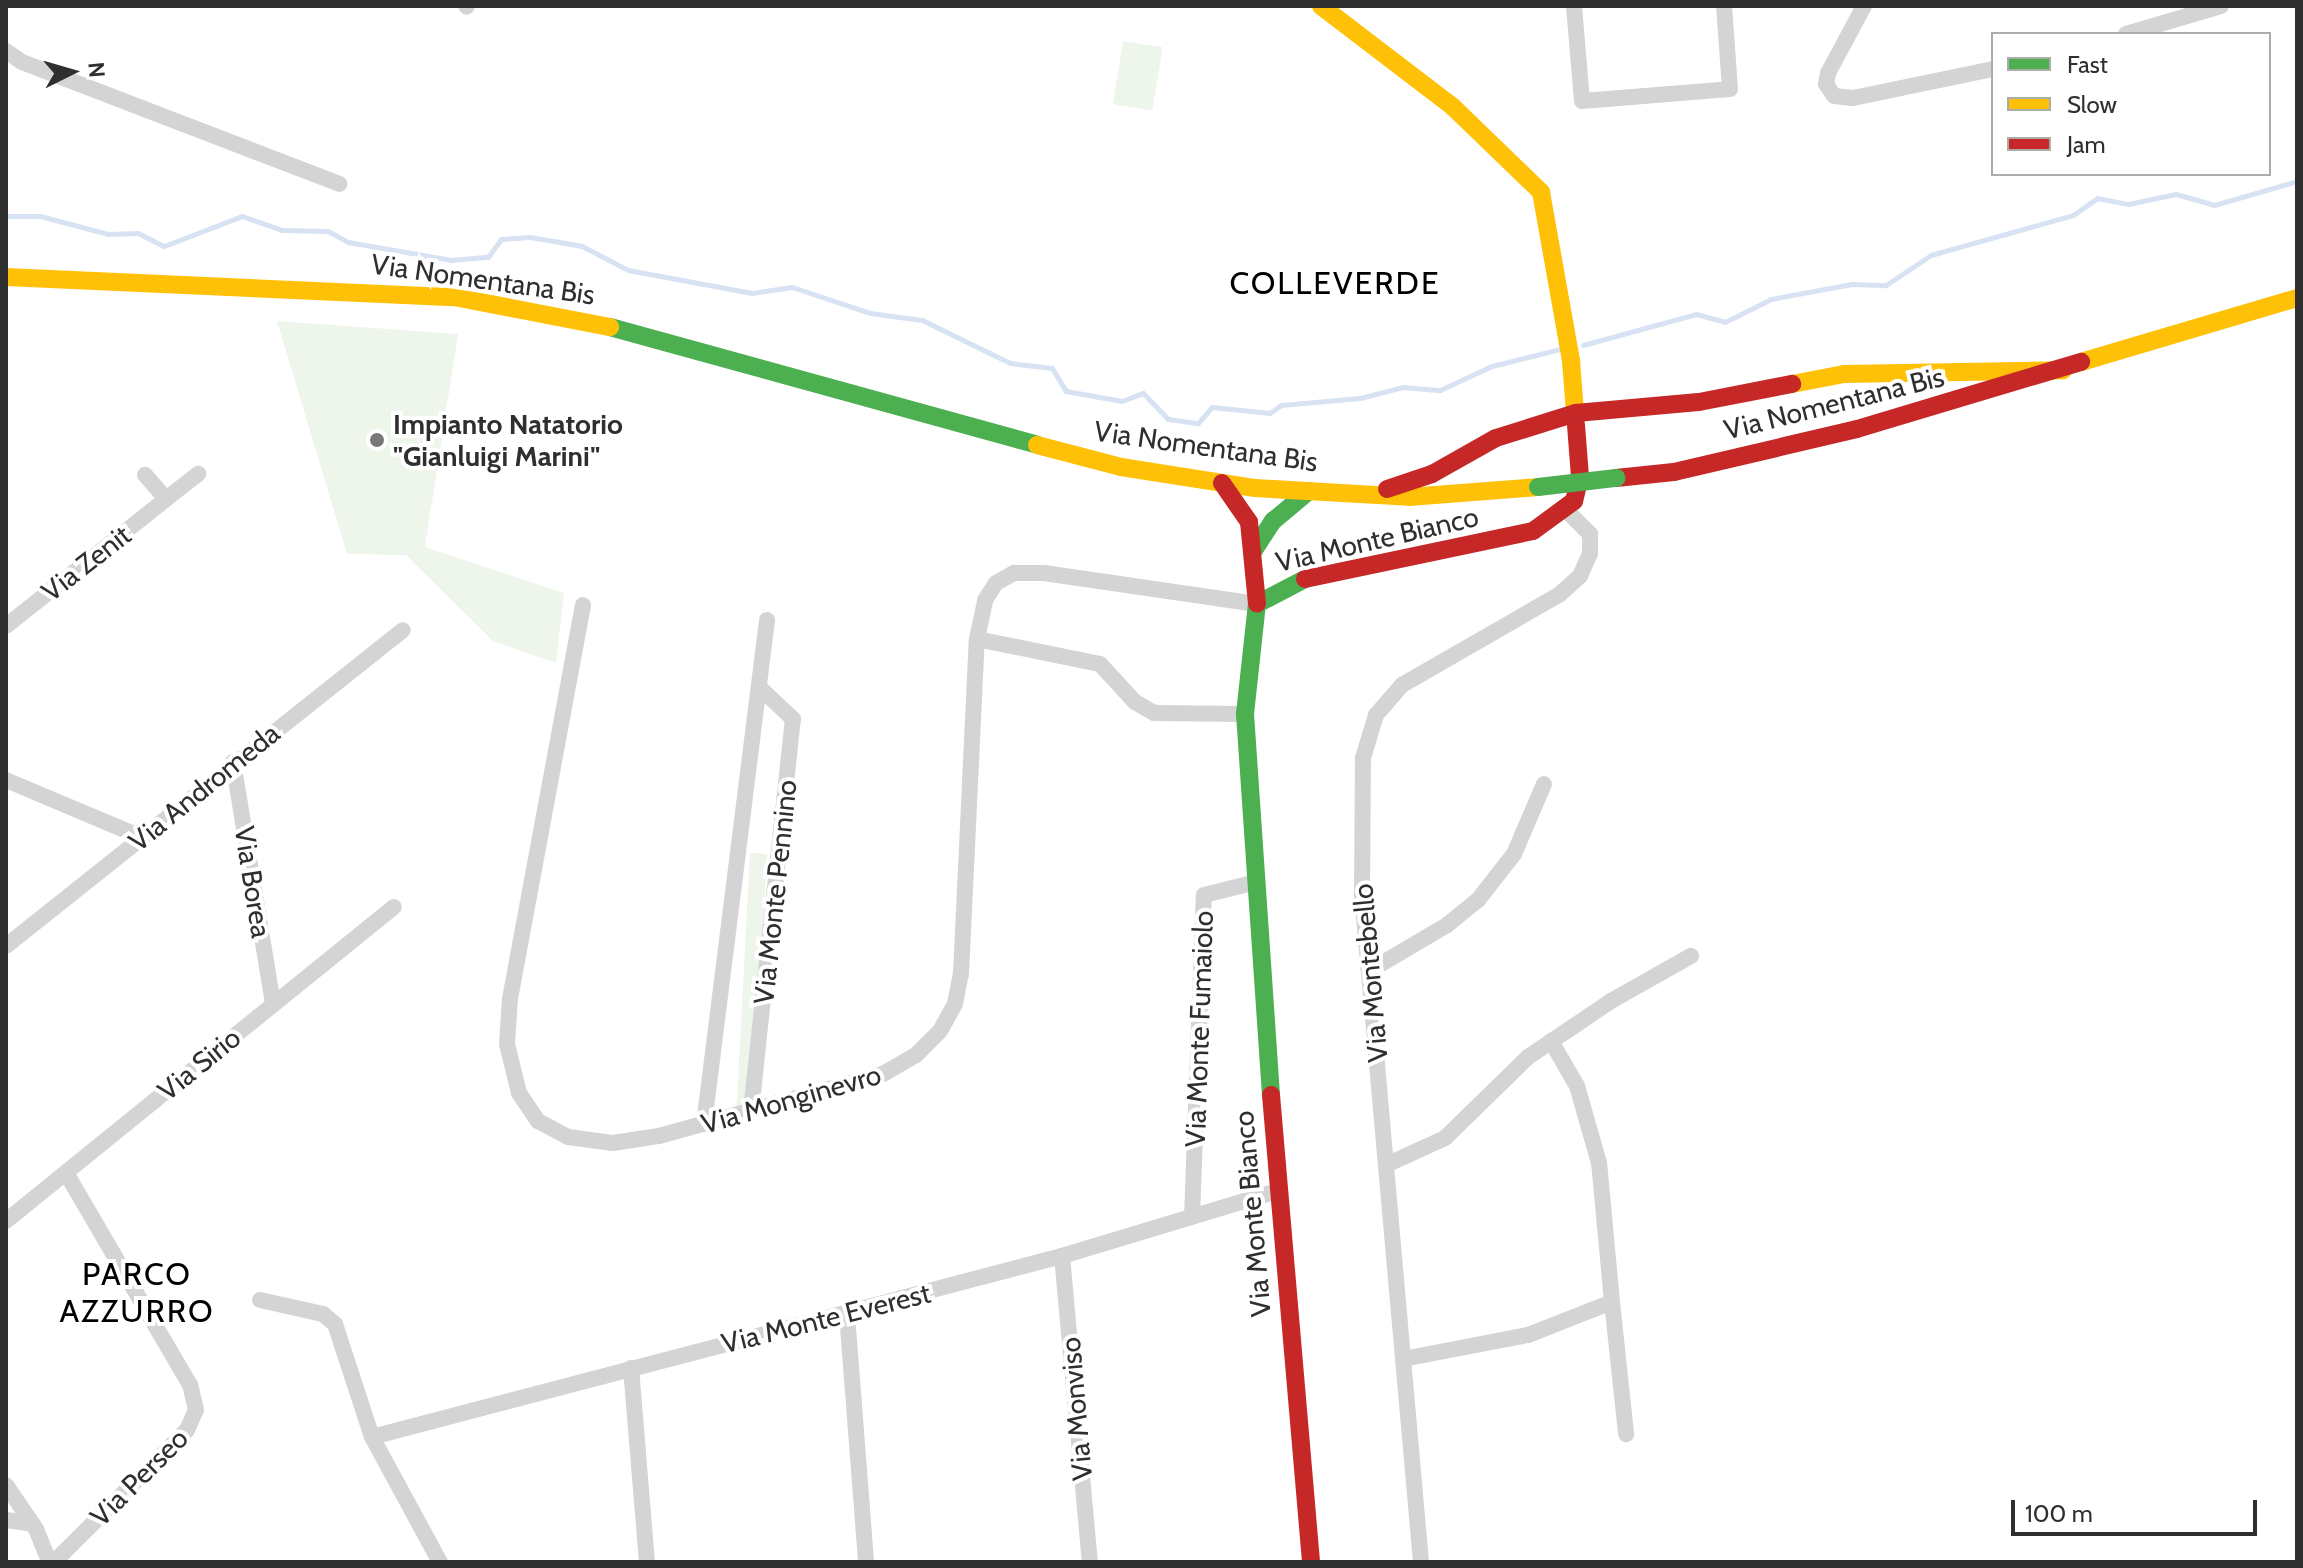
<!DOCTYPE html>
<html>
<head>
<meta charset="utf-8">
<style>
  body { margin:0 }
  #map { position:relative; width:2303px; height:1568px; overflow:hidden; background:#fff; font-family:Cabin,sans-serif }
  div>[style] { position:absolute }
  .green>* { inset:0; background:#eef5eb; transform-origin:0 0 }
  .stream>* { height:5px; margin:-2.5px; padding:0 2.5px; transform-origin:2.5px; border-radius:2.5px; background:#d7e2f3 }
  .street>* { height:16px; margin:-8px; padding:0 8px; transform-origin:8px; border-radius:8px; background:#d4d4d4 }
  .fast>* { height:18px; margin:-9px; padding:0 9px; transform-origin:9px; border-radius:9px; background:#4caf50 }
  .slow>* { height:18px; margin:-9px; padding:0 9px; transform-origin:9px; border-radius:9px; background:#ffc107 }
  .jam>* { height:18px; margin:-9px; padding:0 9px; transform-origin:9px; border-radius:9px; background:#c62828 }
  .fast-bridge>* { height:18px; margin:-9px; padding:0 9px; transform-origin:9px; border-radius:9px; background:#4caf50 }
  .dots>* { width:22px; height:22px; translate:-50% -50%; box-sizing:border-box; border:4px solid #fff; border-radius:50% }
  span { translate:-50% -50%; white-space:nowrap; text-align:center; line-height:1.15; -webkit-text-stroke:8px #fff; paint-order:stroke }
  .street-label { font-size:28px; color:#2f2f2f }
  .poi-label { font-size:28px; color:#2f2f2f; font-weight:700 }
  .left { translate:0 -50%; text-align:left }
  .quarter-label { font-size:32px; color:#000; letter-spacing:2px }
  .frame { position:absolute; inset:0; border:8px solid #2f2f2f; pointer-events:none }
  .legend { position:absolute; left:1991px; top:32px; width:280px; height:144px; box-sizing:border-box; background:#fff; border:2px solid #acacac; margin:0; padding:10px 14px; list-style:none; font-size:24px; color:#2f2f2f }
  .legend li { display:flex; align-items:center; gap:16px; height:40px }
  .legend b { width:40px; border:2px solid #acacac }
  .north { position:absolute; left:32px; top:32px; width:80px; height:80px; -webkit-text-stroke:6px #fff; paint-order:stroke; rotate:85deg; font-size:22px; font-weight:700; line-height:32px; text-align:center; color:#2f2f2f }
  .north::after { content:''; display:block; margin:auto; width:28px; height:36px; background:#2f2f2f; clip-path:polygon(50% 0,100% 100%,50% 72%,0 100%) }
  .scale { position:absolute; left:2011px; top:1500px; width:246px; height:36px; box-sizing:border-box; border:4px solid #2f2f2f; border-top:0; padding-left:10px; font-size:24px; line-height:28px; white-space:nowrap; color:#2f2f2f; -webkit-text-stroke:6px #fff; paint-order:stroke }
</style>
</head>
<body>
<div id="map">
  <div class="green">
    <div style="left:1123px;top:41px;width:40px;height:64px;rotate:9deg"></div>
    <div style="clip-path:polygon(277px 321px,458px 334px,425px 547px,564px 593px,556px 663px,493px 641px,406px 555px,347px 554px)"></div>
    <div style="left:750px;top:853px;width:17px;height:257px;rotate:3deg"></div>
  </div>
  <div class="stream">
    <div style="left:6px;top:216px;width:34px"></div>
    <div style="left:40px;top:216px;width:70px;rotate:14.8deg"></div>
    <div style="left:108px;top:234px;width:30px;rotate:-2deg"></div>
    <div style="left:138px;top:233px;width:29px;rotate:27deg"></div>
    <div style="left:164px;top:246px;width:84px;rotate:-21deg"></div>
    <div style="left:242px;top:216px;width:42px;rotate:19.3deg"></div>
    <div style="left:282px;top:230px;width:46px;rotate:1.2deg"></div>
    <div style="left:328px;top:231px;width:23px;rotate:29deg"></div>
    <div style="left:348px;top:242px;width:105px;rotate:9.9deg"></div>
    <div style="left:451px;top:260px;width:37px;rotate:-5deg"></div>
    <div style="left:488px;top:257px;width:22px;rotate:-54deg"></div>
    <div style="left:501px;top:239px;width:29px;rotate:-4deg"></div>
    <div style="left:530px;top:237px;width:53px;rotate:9.8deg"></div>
    <div style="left:582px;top:246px;width:52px;rotate:27.6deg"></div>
    <div style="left:628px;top:270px;width:126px;rotate:10.5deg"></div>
    <div style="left:752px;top:293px;width:40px;rotate:-8.5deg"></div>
    <div style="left:792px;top:287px;width:82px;rotate:18.4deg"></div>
    <div style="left:870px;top:313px;width:52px;rotate:7.7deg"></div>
    <div style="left:922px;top:320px;width:98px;rotate:26deg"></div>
    <div style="left:1010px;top:363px;width:42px;rotate:6.8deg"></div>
    <div style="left:1052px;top:368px;width:27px;rotate:59deg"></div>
    <div style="left:1066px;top:391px;width:57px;rotate:10.1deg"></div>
    <div style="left:1122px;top:401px;width:22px;rotate:-21deg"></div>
    <div style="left:1143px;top:393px;width:36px;rotate:46deg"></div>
    <div style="left:1168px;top:419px;width:30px;rotate:8deg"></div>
    <div style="left:1198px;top:423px;width:21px;rotate:-49deg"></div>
    <div style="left:1212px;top:407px;width:58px;rotate:5.9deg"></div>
    <div style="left:1270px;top:413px;width:14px;rotate:-36deg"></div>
    <div style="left:1281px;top:405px;width:79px;rotate:-5.1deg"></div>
    <div style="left:1360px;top:398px;width:44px;rotate:-14.3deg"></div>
    <div style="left:1403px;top:387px;width:37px;rotate:5deg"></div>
    <div style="left:1440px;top:390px;width:57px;rotate:-24.8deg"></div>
    <div style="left:1492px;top:366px;width:70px;rotate:-14deg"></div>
    <div style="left:1583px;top:345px;width:117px;rotate:-15.3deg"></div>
    <div style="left:1696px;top:314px;width:30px;rotate:15deg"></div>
    <div style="left:1725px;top:322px;width:51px;rotate:-26.6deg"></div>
    <div style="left:1771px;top:299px;width:82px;rotate:-10.5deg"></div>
    <div style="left:1852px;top:284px;width:34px;rotate:2deg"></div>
    <div style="left:1886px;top:285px;width:54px;rotate:-33.7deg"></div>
    <div style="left:1931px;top:255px;width:148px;rotate:-15.7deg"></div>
    <div style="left:2073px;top:215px;width:29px;rotate:-35deg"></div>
    <div style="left:2097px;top:198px;width:32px;rotate:11deg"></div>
    <div style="left:2128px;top:204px;width:49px;rotate:-11.8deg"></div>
    <div style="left:2176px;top:194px;width:40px;rotate:16deg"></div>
    <div style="left:2214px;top:205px;width:86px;rotate:-16.1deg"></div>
  </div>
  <div class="street">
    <div style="left:466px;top:6px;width:1px;rotate:45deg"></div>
    <div style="left:1574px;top:6px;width:95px;rotate:85.2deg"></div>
    <div style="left:1582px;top:101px;width:148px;rotate:-4.6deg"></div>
    <div style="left:1730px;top:89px;width:83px;rotate:-94.1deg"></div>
    <div style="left:1864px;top:6px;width:76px;rotate:118.2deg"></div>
    <div style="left:1828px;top:73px;width:11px;rotate:100deg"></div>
    <div style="left:1826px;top:84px;width:14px;rotate:56deg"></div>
    <div style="left:1834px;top:96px;width:19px;rotate:6deg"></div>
    <div style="left:1853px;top:98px;width:143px;rotate:-11.7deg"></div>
    <div style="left:2126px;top:34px;width:99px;rotate:-16.4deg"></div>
    <div style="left:6px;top:51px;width:19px;rotate:35deg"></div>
    <div style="left:22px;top:62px;width:340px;rotate:21deg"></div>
    <div style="left:166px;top:499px;width:41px;rotate:-38deg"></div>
    <div style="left:583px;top:605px;width:400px;rotate:100.5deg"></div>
    <div style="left:510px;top:998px;width:46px;rotate:93.7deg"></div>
    <div style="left:507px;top:1044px;width:50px;rotate:76.2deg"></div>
    <div style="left:519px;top:1093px;width:34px;rotate:56deg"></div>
    <div style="left:538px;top:1121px;width:34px;rotate:28deg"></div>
    <div style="left:568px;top:1137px;width:45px;rotate:7.6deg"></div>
    <div style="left:613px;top:1143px;width:47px;rotate:-8.7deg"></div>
    <div style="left:659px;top:1136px;width:232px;rotate:-15.5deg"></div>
    <div style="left:883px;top:1074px;width:38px;rotate:-30deg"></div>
    <div style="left:916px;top:1055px;width:34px;rotate:-45deg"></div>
    <div style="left:940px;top:1031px;width:31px;rotate:-61deg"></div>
    <div style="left:955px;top:1004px;width:31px;rotate:-79deg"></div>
    <div style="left:961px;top:974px;width:335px;rotate:-87.3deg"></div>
    <div style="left:977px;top:639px;width:40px;rotate:-78deg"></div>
    <div style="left:985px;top:600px;width:20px;rotate:-57deg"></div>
    <div style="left:996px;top:583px;width:21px;rotate:-29deg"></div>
    <div style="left:1014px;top:573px;width:30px"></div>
    <div style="left:1044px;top:573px;width:215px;rotate:8.3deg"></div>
    <div style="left:6px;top:626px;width:204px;rotate:-38.4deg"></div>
    <div style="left:166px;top:499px;width:32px;rotate:-131deg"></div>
    <div style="left:977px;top:639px;width:126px;rotate:11.5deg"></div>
    <div style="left:1100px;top:664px;width:52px;rotate:47.4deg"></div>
    <div style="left:1135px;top:702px;width:22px;rotate:30deg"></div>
    <div style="left:1154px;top:713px;width:91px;rotate:0.6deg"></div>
    <div style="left:233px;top:762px;width:244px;rotate:80.6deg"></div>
    <div style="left:6px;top:780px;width:147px;rotate:22.9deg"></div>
    <div style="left:6px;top:946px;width:507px;rotate:-38.52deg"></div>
    <div style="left:1369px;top:971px;width:91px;rotate:-30.5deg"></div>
    <div style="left:1447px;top:925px;width:40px;rotate:-39deg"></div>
    <div style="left:1478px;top:900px;width:58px;rotate:-52deg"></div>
    <div style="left:1514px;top:854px;width:76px;rotate:-66.8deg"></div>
    <div style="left:751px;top:1111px;width:394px;rotate:-83.9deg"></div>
    <div style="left:793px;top:719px;width:47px;rotate:-136.7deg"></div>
    <div style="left:704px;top:1124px;width:508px;rotate:-82.87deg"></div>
    <div style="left:1386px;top:1165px;width:65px;rotate:-24.6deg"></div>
    <div style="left:1445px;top:1138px;width:116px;rotate:-44.3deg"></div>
    <div style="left:1528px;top:1057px;width:100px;rotate:-34deg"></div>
    <div style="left:1611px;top:1001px;width:92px;rotate:-29.4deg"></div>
    <div style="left:1192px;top:1217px;width:322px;rotate:-87.9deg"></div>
    <div style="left:1204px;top:895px;width:54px;rotate:-14deg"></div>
    <div style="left:6px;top:1221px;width:499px;rotate:-39deg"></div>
    <div style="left:1062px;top:1256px;width:307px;rotate:84.8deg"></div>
    <div style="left:260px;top:1300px;width:65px;rotate:12.5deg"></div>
    <div style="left:323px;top:1314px;width:16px;rotate:40deg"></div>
    <div style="left:335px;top:1324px;width:119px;rotate:71.9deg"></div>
    <div style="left:372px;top:1437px;width:142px;rotate:61.5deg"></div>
    <div style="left:1612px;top:1302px;width:133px;rotate:83.9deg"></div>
    <div style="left:847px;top:1314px;width:249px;rotate:85.6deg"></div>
    <div style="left:1403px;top:1359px;width:127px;rotate:-10.9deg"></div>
    <div style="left:1528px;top:1335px;width:90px;rotate:-21.4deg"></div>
    <div style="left:1612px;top:1302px;width:140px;rotate:-95.3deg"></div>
    <div style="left:1599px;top:1163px;width:80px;rotate:-105.9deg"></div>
    <div style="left:1577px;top:1086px;width:52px;rotate:-120deg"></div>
    <div style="left:631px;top:1368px;width:195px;rotate:85.3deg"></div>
    <div style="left:372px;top:1437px;width:713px;rotate:-14.7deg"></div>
    <div style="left:1062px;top:1256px;width:225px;rotate:-16.8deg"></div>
    <div style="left:6px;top:1485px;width:53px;rotate:55.7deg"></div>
    <div style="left:36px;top:1529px;width:35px;rotate:68deg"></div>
    <div style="left:6px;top:1520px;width:27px;rotate:8deg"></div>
    <div style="left:54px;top:1562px;width:187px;rotate:-44.8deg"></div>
    <div style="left:187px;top:1430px;width:22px;rotate:-66deg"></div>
    <div style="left:196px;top:1410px;width:26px;rotate:-103deg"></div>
    <div style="left:190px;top:1385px;width:246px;rotate:-120.3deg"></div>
    <div style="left:1421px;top:1562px;width:670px;rotate:-95.05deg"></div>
    <div style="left:1362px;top:895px;width:137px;rotate:-89.6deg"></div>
    <div style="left:1363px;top:758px;width:45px;rotate:-73.2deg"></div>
    <div style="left:1376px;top:715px;width:40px;rotate:-49deg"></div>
    <div style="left:1402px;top:685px;width:182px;rotate:-29.9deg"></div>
    <div style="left:1560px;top:594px;width:27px;rotate:-42deg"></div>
    <div style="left:1580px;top:576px;width:24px;rotate:-66deg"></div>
    <div style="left:1590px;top:554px;width:20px;rotate:-90deg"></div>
    <div style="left:1590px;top:534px;width:35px;rotate:-135deg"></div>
  </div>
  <div class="fast">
    <div style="left:610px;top:327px;width:443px;rotate:15.4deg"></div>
    <div style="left:1254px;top:550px;width:35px;rotate:-57deg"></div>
    <div style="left:1273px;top:521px;width:47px;rotate:-39.8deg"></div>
    <div style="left:1271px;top:1095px;width:382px;rotate:-93.9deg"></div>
    <div style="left:1245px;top:714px;width:111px;rotate:-83.8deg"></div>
    <div style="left:1257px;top:604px;width:54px;rotate:-27.5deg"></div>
  </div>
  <div class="slow">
    <div style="left:1321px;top:6px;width:165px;rotate:37.4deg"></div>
    <div style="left:1452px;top:106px;width:124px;rotate:44deg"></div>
    <div style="left:1541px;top:192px;width:172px;rotate:79.9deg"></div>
    <div style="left:1571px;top:361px;width:64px;rotate:85.5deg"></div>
    <div style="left:6px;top:277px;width:448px;rotate:2.6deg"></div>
    <div style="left:454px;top:297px;width:159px;rotate:10.9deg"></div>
    <div style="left:2081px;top:362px;width:225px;rotate:-16.5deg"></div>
    <div style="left:1792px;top:384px;width:53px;rotate:-10.9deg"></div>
    <div style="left:1844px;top:374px;width:219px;rotate:-1deg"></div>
    <div style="left:1037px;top:445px;width:87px;rotate:14.7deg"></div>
    <div style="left:1121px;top:467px;width:136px;rotate:8.9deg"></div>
    <div style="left:1255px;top:488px;width:154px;rotate:3.3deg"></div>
    <div style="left:1409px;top:497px;width:129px;rotate:-4.4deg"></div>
  </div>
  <div class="jam">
    <div style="left:1616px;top:478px;width:58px;rotate:-5.9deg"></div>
    <div style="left:1674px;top:472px;width:188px;rotate:-13.2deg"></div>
    <div style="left:1857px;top:429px;width:234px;rotate:-16.7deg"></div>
    <div style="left:1222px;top:483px;width:47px;rotate:55.3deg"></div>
    <div style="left:1249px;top:522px;width:82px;rotate:84.4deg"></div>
    <div style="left:1387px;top:489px;width:47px;rotate:-18.4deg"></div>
    <div style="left:1432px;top:474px;width:73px;rotate:-29.4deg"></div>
    <div style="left:1496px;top:438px;width:84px;rotate:-17.4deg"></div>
    <div style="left:1576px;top:413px;width:123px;rotate:-5.1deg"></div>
    <div style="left:1699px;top:402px;width:95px;rotate:-11deg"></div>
    <div style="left:1305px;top:579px;width:233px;rotate:-11.9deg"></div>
    <div style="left:1533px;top:531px;width:51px;rotate:-36.2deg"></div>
    <div style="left:1574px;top:501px;width:25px;rotate:-76deg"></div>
    <div style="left:1580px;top:477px;width:52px;rotate:-94.4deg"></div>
    <div style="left:1271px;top:1095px;width:469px;rotate:85.1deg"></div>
  </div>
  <div class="fast-bridge">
    <div style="left:1538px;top:487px;width:79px;rotate:-6.6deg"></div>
  </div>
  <div class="dots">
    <div style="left:377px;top:440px;background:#787878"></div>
  </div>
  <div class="street-label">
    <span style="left:483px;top:279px;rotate:8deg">Via Nomentana Bis</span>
    <span style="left:1834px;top:403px;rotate:-14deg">Via Nomentana Bis</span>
    <span style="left:1206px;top:446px;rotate:8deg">Via Nomentana Bis</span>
    <span style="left:1377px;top:539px;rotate:-13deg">Via Monte Bianco</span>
    <span style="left:86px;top:563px;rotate:-38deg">Via Zenit</span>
    <span style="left:204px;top:787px;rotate:-39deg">Via Andromeda</span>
    <span style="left:253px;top:882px;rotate:81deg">Via Borea</span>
    <span style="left:775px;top:892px;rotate:-84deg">Via Monte Pennino</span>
    <span style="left:1370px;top:973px;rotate:-95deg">Via Montebello</span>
    <span style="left:1199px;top:1029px;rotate:-88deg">Via Monte Fumaiolo</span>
    <span style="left:199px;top:1064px;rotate:-39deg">Via Sirio</span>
    <span style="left:791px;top:1099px;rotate:-16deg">Via Monginevro</span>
    <span style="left:1252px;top:1214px;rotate:-95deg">Via Monte Bianco</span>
    <span style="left:826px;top:1318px;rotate:-14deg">Via Monte Everest</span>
    <span style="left:1076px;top:1409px;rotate:-95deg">Via Monviso</span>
    <span style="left:139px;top:1477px;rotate:-45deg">Via Perseo</span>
  </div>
  <div class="poi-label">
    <span class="left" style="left:393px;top:440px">Impianto Natatorio<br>"Gianluigi Marini"</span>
  </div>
  <div class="quarter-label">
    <span style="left:1335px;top:283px">COLLEVERDE</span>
    <span style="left:137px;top:1293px">PARCO<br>AZZURRO</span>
  </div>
  <div class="frame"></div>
  <ul class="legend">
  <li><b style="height:10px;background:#4caf50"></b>Fast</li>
  <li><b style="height:10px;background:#ffc107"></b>Slow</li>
  <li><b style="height:10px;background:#c62828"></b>Jam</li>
  </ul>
  <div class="north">N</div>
  <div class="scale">100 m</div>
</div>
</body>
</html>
